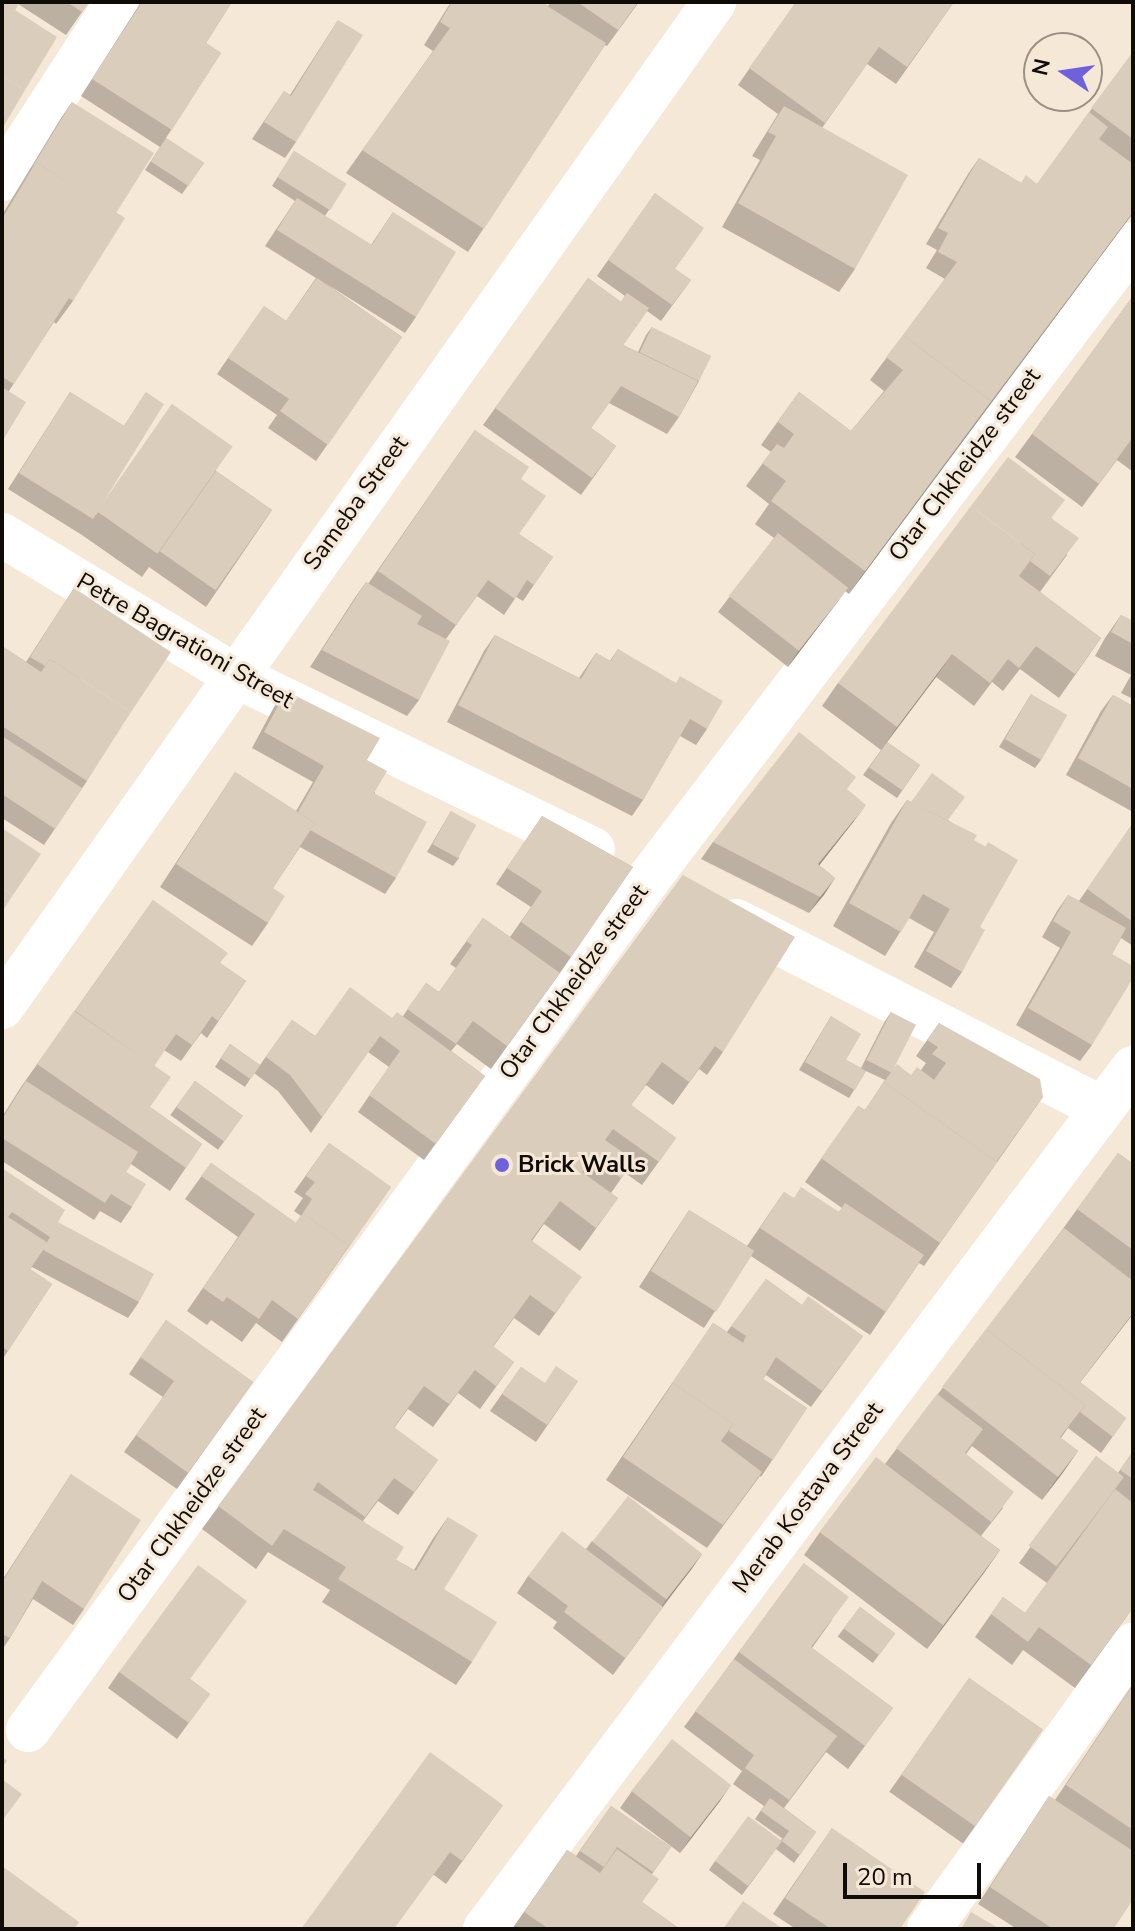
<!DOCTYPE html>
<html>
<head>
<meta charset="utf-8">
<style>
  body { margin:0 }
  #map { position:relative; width:1135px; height:1931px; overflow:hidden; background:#f6e8d7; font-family:"Nunito Sans",sans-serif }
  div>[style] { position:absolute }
  .minor>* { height:44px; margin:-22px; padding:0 22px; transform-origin:22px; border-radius:22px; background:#fff }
  .wall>* { inset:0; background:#bcb0a2; transform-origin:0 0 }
  .shaded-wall>* { inset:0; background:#999084 }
  .building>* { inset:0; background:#dbcdbc; transform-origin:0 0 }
  .dots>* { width:22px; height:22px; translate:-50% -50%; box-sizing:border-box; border:4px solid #f6e8d7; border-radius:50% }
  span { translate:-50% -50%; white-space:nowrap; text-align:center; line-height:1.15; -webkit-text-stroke:6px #f6e8d7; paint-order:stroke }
  .street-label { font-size:24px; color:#0f0b06 }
  .poi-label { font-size:24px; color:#0f0b06; font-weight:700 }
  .left { translate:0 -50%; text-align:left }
  .frame { position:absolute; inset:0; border:4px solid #0f0b06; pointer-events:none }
  .north { position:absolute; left:1023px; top:32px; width:80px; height:80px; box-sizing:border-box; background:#f6e8d7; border:2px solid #9a9083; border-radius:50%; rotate:283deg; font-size:22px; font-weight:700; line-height:32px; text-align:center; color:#0f0b06 }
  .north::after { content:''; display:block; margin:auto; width:28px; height:36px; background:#6e61dc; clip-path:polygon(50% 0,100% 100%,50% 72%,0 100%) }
  .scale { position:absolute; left:843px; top:1863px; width:138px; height:36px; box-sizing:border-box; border:4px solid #0f0b06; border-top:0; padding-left:10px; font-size:24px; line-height:28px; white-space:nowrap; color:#0f0b06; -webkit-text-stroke:6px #f6e8d7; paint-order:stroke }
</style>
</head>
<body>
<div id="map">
  <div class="minor">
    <div style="left:2px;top:179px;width:211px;rotate:-57deg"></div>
    <div style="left:2px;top:535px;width:271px;rotate:31.1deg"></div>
    <div style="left:234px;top:675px;width:399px;rotate:25.9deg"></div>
    <div style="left:736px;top:921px;width:410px;rotate:27.1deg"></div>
    <div style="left:2px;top:1007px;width:1232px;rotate:-54.68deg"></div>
    <div style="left:28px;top:1730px;width:1056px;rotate:-53.9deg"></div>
    <div style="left:650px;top:877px;width:796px;rotate:-52.66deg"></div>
    <div style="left:485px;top:1929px;width:1078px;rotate:-53.03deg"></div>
    <div style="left:929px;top:1929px;width:350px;rotate:-54.3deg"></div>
  </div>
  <div class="wall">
    <div style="clip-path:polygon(2px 2px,89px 2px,66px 35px,18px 4px,15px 10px)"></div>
    <div style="clip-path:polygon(141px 2px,232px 2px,206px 43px,221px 53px,166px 138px,204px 163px,182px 194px,145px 170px,160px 147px,81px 96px)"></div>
    <div style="clip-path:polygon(451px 2px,541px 2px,548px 6px,550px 2px,639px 2px,607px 46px,605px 45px,468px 252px,346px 173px,433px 51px,424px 45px)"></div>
    <div style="clip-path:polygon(796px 2px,954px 2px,896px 84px,867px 64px,822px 128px,855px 269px,839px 292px,722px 227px,760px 160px,752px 156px,778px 114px,738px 85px)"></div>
    <div style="clip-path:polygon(338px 20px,296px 142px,285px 158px,252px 139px,284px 91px,290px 95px)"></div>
    <div style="clip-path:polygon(1133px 52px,1133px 213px,849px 594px,845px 591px,788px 667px,718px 612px,774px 538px,755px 524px,769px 504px,746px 486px,771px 452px,761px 445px,799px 392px,851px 431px,884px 391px,870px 380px,945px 279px,926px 268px,937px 250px,926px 244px,968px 174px,979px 158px,1021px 183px,1037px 184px)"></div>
    <div style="clip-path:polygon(72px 102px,116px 213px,73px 301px,56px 324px,54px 322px,9px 391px,2px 442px,2px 215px,61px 118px)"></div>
    <div style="clip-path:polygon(294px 151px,346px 184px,325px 216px,371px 245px,393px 212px,416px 317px,405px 333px,325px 283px,402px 337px,316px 461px,268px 428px,277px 415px,217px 374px,264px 306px,286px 321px,316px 278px,265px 246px,295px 201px,272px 186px)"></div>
    <div style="clip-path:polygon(655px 193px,675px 269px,691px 280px,661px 321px,647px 311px,623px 345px,638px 352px,646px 335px,652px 327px,699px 381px,679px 417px,667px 434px,609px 403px,591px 428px,616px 446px,581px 495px,483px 425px,588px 278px,621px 302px,625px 296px,597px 276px)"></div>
    <div style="clip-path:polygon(1133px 296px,1133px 472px,1117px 460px,1082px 507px,1015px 457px)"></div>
    <div style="clip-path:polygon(70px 392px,124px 426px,146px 392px,95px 516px,172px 404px,216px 471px,272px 510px,206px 607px,149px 567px,142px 577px,82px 535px,8px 489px)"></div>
    <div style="clip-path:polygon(475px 430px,521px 479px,519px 534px,553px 557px,523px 601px,516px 597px,504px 615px,477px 596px,446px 639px,419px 700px,407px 716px,310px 667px,354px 599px,366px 582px,368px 584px)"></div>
    <div style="clip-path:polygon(1052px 518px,1067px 555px,1040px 592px,1101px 638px,1059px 698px,1020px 669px,1003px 691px,992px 682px,974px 706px,936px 677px,887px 742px,920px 765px,897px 798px,863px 775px,881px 750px,822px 706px,838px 683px)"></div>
    <div style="clip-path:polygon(74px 588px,87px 781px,44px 845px,2px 818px,2px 646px,26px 662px)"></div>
    <div style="clip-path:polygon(1121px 615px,1133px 621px,1133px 699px,1121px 693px,1131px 675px,1095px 656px,1105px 638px)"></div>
    <div style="clip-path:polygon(495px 635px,579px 678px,596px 653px,610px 661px,618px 649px,707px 729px,696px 745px,680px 736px,643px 800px,632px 816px,447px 722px,484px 651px)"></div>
    <div style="clip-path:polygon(286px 691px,367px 760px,396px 878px,385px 894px,300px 847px,273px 888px,268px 923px,252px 946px,160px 887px,235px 772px,296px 811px,313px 782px,252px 748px,274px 707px)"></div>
    <div style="clip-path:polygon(1031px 694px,1041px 760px,1035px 768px,999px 747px)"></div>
    <div style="clip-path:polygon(1113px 695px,1133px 706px,1133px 812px,1066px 775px,1101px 711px)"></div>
    <div style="clip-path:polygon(848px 790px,854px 821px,819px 865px,835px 878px,809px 913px,701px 859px,713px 842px)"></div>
    <div style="clip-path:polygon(907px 800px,948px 820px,974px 840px,980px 927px,962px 972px,951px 988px,914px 967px,934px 932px,909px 918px,885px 956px,833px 926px,891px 823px)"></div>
    <div style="clip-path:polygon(451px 811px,459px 858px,453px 866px,427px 852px)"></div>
    <div style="clip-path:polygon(542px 816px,633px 867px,560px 973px,491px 1069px,457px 1044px,451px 1051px,485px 1076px,424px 1160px,358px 1112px,389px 1067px,368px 1052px,311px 1133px,278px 1091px,254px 1073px,245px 1087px,215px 1067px,230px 1044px,260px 1065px,292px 1020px,315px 1036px,403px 1016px,426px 983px,439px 992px,456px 968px,450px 964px,483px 918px,510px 937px,531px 907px,496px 884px)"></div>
    <div style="clip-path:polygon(1133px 823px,1133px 946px,1121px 938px,1112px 954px,1092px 1045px,1080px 1061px,1016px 1025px,1060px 948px,1042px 937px,1057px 911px,1068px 895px,1079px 901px)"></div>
    <div style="clip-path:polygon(683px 875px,723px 1052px,707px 1075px,699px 1069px,673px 1105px,646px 1085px,631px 1105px,676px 1138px,642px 1185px,625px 1173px,611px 1193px,618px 1198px,580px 1251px,544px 1224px,532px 1241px,565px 1300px,539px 1336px,514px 1318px,493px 1347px,514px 1362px,480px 1409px,458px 1393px,433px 1427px,408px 1409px,394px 1428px,438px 1460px,398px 1515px,378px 1501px,363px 1521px,396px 1560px,414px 1570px,432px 1540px,448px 1517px,444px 1589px,472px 1662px,456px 1685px,322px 1602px,330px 1590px,268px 1552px,256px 1569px,202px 1529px)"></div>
    <div style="clip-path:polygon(153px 900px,220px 963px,246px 981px,207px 1038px,201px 1033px,181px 1061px,164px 1050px,154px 1066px,150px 1107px,202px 1144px,170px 1191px,131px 1164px,126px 1172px,132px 1207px,121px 1223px,100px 1211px,94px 1220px,2px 1161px,2px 1117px,21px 1087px)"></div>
    <div style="clip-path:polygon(891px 1012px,892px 1072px,911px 1075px,921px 1070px,926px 1063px,916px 1056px,939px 1023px,1043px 1097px,924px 1266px,919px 1263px,870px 1335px,751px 1256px,704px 1328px,639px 1287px,689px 1210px,747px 1246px,784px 1192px,793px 1198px,839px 1212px,842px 1208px,805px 1182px,858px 1106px,865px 1110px,885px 1080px,866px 1071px,849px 1098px,799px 1070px,831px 1016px,846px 1060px,861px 1068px,885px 1021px)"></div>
    <div style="left:195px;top:1081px;width:59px;height:42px;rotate:36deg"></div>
    <div style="clip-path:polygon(329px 1143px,391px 1187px,282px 1342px,256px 1323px,242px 1342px,211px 1320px,207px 1325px,187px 1311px,238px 1237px,185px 1199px,211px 1163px,296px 1223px,301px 1216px,294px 1211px,303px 1198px,294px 1192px)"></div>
    <div style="clip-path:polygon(1118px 1153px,1133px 1164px,1133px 1314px,1080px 1382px,1126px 1418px,1101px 1453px,1068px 1428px,1061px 1438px,1078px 1451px,1042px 1500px,972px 1446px,966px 1454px,1003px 1508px,981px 1536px,1000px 1550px,927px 1649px,804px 1555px,820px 1532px,885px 1464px,1062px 1230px)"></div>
    <div style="clip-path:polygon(2px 1168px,139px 1302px,128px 1318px,32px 1267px,30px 1269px,52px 1284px,2px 1360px)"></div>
    <div style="clip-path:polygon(766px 1279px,802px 1305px,863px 1336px,811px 1407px,766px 1375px,763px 1379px,807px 1408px,761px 1477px,760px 1476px,707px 1548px,606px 1480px,713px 1323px,727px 1332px)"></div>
    <div style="clip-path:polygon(166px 1320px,253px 1382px,177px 1489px,124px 1452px,163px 1397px,129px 1374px)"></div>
    <div style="clip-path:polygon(521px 1367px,544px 1383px,578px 1381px,536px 1442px,490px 1411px)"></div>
    <div style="clip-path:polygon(1133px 1451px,1133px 1608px,1075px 1688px,1023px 1650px,1012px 1665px,975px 1637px,1003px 1597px,1025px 1613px,1047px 1583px,1019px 1563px,1096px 1456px,1118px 1473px)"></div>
    <div style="clip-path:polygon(71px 1474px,84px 1609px,73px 1625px,33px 1599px,10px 1638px,2px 1650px,2px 1578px,3px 1579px)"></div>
    <div style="clip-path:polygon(592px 1541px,702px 1554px,613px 1675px,553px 1628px,557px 1622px,517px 1593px,528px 1576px,586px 1549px)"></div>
    <div style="clip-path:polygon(804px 1563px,832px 1620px,812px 1648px,893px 1708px,848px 1769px,826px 1752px,784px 1808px,816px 1832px,794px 1863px,776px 1849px,742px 1895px,709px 1870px,715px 1861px,783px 1839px,755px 1819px,764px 1806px,733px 1784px,742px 1771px,684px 1727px)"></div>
    <div style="left:860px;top:1607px;width:44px;height:37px;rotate:37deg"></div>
    <div style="clip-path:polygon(119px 1672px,190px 1679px,210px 1694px,177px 1739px,108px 1688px)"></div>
    <div style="left:969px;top:1678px;width:90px;height:139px;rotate:35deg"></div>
    <div style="clip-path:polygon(1133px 1684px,1133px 1899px,1113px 1929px,1017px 1929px,978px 1904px,1049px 1796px,1055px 1800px)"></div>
    <div style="clip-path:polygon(632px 1791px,720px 1801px,680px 1853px,620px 1808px)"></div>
    <div style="clip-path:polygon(503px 1805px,446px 1884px,434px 1875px,301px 1929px)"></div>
    <div style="clip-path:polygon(611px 1806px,671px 1847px,652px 1874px,642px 1902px,680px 1929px,512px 1929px,567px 1850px,576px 1856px)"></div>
    <div style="clip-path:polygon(832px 1828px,900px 1929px,796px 1929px,773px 1914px)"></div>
  </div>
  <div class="shaded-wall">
    <div style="clip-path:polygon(1133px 212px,1133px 213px,849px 594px,865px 571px)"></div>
    <div style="clip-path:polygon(848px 588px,836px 604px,788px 667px,799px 650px)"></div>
    <div style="clip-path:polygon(952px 654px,936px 677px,881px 750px,897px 727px)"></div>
    <div style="clip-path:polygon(866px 805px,854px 821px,807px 881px,818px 864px)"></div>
    <div style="clip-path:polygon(835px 878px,824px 895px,809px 913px,820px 897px)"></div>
    <div style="clip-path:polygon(1133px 1313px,1133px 1314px,1068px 1398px,1080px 1382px)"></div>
    <div style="clip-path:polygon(1078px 1451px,1062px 1474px,1042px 1500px,1058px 1477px)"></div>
    <div style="clip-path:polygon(1000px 1550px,984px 1573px,927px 1649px,943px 1626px)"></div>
    <div style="clip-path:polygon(702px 1554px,691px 1570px,655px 1616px,666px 1600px)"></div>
    <div style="clip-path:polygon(731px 1785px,720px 1801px,680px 1853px,691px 1837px)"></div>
  </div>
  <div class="building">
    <div style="clip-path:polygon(2px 2px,20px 2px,15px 10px,57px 37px,25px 90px,2px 76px)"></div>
    <div style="clip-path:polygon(67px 2px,89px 2px,82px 12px)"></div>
    <div style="clip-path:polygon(142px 2px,232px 2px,206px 43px,221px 53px,172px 130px,92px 79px)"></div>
    <div style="clip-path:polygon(452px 2px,541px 2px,606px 43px,484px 229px,362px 150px,450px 28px,440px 22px)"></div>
    <div style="clip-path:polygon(577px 2px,638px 2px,618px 30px)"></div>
    <div style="clip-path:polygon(796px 2px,954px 2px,907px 67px,879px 47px,825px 123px,749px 68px)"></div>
    <div style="clip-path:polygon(338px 20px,363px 35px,296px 142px,264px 122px,284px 91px,291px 96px)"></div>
    <div style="clip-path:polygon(1133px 52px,1133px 139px,1091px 108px)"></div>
    <div style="clip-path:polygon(2px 76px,25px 90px,2px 129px)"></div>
    <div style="clip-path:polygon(72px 102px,154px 153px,116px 213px,36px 162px,31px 169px)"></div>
    <div style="clip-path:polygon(784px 106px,908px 175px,855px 269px,738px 203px,776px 136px,768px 132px)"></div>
    <div style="clip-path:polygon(1089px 112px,1108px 127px,1099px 139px,1133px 164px,1133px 212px,986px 408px,991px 401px,903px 335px,957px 262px,938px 252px,948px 233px,938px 228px,979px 158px,1021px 183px,1026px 175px,1037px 184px)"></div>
    <div style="left:166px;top:138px;width:45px;height:28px;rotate:33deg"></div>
    <div style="left:294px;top:151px;width:62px;height:31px;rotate:32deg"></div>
    <div style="clip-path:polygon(36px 162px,125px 218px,73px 301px,69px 298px,14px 384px,2px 377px,2px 219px)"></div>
    <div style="clip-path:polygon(655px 193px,704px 228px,675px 269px,691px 280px,672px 305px,608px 260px)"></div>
    <div style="clip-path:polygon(297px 198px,372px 245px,393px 212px,456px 252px,416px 317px,277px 230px)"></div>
    <div style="clip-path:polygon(317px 278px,402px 337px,328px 445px,280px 411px,289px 399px,228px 358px,264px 306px,286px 321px)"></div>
    <div style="clip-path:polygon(588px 278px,621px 302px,627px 293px,649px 308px,623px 345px,698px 381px,679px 417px,621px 386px,591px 428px,616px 446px,592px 478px,495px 408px)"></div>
    <div style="clip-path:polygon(1133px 296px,1133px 437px,1099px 484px,1032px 434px)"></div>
    <div style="left:652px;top:327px;width:66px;height:28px;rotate:26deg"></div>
    <div style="clip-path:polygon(903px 335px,991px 401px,865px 571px,771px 501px,786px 481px,762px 463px,777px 444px,784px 448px,794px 434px,778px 422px,799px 392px,851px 431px,903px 370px,886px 357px)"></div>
    <div style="clip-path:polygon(2px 387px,26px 402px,2px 442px)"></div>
    <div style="clip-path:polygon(70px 392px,124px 426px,146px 392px,164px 404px,93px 519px,19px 473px)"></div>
    <div style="left:172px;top:404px;width:74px;height:131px;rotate:35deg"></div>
    <div style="clip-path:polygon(475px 430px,529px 467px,521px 479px,546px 496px,519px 534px,553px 557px,534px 585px,527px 580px,515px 599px,488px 580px,456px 625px,378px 571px)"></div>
    <div style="clip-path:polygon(1008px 457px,1065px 500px,1051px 518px,1079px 538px,1050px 576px,1030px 561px,1035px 554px,971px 506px)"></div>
    <div style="left:216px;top:471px;width:68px;height:98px;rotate:35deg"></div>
    <div style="clip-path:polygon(971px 506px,1035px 554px,1019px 576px,1101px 638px,1075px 674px,1036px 646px,1019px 668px,1008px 659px,990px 683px,952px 654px,897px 727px,838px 683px)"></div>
    <div style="left:778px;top:533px;width:89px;height:80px;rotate:38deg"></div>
    <div style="clip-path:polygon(366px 582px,422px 616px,417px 624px,450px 641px,419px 700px,322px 650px)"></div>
    <div style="clip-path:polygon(74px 588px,171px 652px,131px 712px,50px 659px,45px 666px,30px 657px)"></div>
    <div style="clip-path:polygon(1121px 615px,1133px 621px,1133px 644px,1111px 632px)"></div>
    <div style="clip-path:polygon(495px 635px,581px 679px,596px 653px,611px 661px,618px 649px,676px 683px,680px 676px,723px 701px,707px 729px,690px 719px,643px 800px,458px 705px)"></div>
    <div style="clip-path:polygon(2px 646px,41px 672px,50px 659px,131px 712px,87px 781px,2px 726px)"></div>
    <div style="clip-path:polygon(286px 691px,380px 738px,367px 760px,387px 771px,374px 793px,427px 822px,396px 878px,310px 830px,315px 823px,298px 812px,324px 766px,264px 732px)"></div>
    <div style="left:1031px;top:694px;width:42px;height:52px;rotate:30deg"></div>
    <div style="clip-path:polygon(1113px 695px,1133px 706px,1133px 789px,1078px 758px)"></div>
    <div style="clip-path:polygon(799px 732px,856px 777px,847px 789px,866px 805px,818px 864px,835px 878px,820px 897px,713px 842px)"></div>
    <div style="clip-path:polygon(2px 736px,82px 788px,55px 829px,2px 794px)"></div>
    <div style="left:887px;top:742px;width:40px;height:31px;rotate:35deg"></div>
    <div style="clip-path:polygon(235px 772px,315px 823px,273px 888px,285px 896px,268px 923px,176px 864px)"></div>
    <div style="clip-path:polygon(932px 773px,965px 797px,948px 820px,911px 802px)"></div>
    <div style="clip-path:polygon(907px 800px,977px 835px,974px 840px,986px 847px,950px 909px,923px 894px,901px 932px,849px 903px)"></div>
    <div style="left:451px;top:811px;width:29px;height:38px;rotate:29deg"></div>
    <div style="clip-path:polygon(542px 816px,633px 867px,571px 957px,521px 922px,542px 891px,507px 868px)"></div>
    <div style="clip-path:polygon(1133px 823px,1133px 922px,1087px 889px)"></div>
    <div style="clip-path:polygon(2px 828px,41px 854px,13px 895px,2px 888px)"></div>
    <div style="clip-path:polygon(988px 842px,1018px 860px,980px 927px,985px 930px,962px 972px,926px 951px)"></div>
    <div style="clip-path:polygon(683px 875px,795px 937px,723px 1052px,715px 1046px,689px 1082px,662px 1062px,631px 1105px,676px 1138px,659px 1162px,613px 1129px,605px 1140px,634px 1160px,621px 1178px,592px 1158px,582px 1172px,618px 1198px,596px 1228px,560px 1201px,531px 1240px,582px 1277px,555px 1313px,530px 1295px,493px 1346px,514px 1362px,496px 1386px,475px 1370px,449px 1404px,424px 1386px,394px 1427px,438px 1460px,414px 1492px,394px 1478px,365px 1517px,318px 1482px,313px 1490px,404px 1547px,396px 1560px,416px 1571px,448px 1517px,478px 1535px,444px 1589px,497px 1622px,472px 1662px,338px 1579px,346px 1567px,284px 1529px,272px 1546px,218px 1506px)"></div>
    <div style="clip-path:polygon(2px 888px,13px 895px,2px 912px)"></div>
    <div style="clip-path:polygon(1068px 895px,1126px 928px,1112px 954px,1133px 966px,1133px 978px,1092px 1045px,1028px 1008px,1071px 932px,1053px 921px)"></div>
    <div style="clip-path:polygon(153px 900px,228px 953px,220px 963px,246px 981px,218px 1021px,212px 1016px,192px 1045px,176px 1034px,154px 1066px,75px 1011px)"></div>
    <div style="clip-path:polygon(483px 918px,560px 973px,507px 1046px,473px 1021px,456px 1044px,407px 1009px,426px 983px,439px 992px,472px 945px,466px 941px)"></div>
    <div style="clip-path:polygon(350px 987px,392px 1018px,397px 1012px,485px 1076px,436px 1144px,369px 1095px,400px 1051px,380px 1036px,322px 1117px,290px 1075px,266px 1057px,292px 1020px,315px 1036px)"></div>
    <div style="clip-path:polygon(74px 1011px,171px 1077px,150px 1107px,202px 1144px,186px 1168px,37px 1064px)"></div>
    <div style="left:891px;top:1012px;width:28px;height:54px;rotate:27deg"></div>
    <div style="clip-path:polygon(831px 1016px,861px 1034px,846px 1060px,866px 1071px,855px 1090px,805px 1062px)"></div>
    <div style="clip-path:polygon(939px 1023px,1040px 1079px,1043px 1097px,992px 1168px,997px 1162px,884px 1082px,897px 1064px,911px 1075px,917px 1067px,934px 1080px,946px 1063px,932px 1054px,938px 1047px,927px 1040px)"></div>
    <div style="left:230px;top:1044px;width:37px;height:17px;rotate:35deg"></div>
    <div style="clip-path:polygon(26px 1081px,138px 1152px,126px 1172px,146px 1184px,132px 1207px,111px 1194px,105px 1203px,2px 1138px,2px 1119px)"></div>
    <div style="left:195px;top:1081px;width:59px;height:32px;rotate:36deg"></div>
    <div style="clip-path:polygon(884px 1082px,997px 1162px,940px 1243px,821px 1158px,858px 1106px,865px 1110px)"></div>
    <div style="clip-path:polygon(329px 1143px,391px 1187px,345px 1253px,349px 1246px,303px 1213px,312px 1199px,305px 1194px,315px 1182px,306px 1176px)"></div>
    <div style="clip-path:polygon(1118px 1153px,1133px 1164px,1133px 1250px,1077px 1209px)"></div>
    <div style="clip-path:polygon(211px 1163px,296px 1223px,303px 1213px,349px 1246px,298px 1319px,272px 1300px,259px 1319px,227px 1297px,223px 1302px,203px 1288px,255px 1214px,201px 1176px)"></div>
    <div style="clip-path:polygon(2px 1168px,65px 1210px,58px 1222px,154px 1274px,139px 1302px,43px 1250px,50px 1237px,12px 1212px,8px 1217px,2px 1213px)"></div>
    <div style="clip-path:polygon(801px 1187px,839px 1212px,845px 1203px,924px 1255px,886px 1312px,760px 1228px,784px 1192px,794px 1198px)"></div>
    <div style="left:689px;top:1210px;width:77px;height:72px;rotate:32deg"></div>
    <div style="clip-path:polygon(2px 1213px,48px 1243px,30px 1269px,52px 1284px,8px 1351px,2px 1347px)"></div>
    <div style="clip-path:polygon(1064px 1228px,1133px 1281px,1133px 1313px,1080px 1382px,1126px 1418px,1113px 1437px,1080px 1412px,1085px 1405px,986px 1329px)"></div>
    <div style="clip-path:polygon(766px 1279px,802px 1305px,808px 1296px,863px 1336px,822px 1391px,776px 1357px,763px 1379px,807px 1408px,773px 1460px,729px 1431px,733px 1424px,673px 1383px,668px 1389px,713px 1323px,743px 1343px,746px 1336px,731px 1326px)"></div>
    <div style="clip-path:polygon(166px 1320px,253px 1382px,188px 1473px,136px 1435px,174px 1381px,140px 1357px)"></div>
    <div style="clip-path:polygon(986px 1329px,1085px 1405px,1060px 1437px,1078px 1451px,1058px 1477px,942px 1387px)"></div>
    <div style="clip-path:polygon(556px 1366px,578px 1381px,547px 1425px,502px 1394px,521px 1367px,545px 1383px)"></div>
    <div style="clip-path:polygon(673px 1383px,733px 1424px,721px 1441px,762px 1472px,723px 1525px,623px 1457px)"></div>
    <div style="clip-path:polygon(937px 1394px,983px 1429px,965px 1453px,1014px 1492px,991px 1522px,896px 1448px)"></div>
    <div style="clip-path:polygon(1133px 1451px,1133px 1479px,1120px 1470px)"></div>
    <div style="left:1096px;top:1456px;width:35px;height:112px;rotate:37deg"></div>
    <div style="left:876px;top:1457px;width:155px;height:94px;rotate:37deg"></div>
    <div style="clip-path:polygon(71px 1474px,141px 1520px,84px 1609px,42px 1581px,10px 1638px,2px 1634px,2px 1578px,4px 1579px)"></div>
    <div style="clip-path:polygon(1115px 1489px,1133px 1503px,1133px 1530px,1132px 1532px,1133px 1533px,1133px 1608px,1091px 1665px,1039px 1627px,1028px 1642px,991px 1614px,1003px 1597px,1025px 1613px)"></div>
    <div style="left:628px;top:1496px;width:94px;height:58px;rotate:38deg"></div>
    <div style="clip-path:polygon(562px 1531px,663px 1607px,625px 1658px,564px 1612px,568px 1606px,528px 1576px)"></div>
    <div style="clip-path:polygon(804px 1563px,849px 1597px,811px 1647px,893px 1708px,865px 1746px,739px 1652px)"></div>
    <div style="clip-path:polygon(198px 1565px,247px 1601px,190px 1679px,210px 1694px,189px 1723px,119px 1672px)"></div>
    <div style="left:860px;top:1607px;width:44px;height:27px;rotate:37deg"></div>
    <div style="clip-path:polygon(734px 1659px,837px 1736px,789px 1800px,745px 1768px,754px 1755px,695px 1711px)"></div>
    <div style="left:969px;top:1678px;width:90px;height:118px;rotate:35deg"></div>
    <div style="clip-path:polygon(1133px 1685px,1133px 1830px,1066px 1785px)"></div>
    <div style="left:672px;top:1739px;width:75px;height:66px;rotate:38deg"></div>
    <div style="clip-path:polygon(430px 1752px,503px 1805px,462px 1861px,450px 1852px,394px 1929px,301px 1929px)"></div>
    <div style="clip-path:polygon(2px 1756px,7px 1761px,2px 1768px)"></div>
    <div style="clip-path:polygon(2px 1779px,22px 1794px,2px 1821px)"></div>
    <div style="clip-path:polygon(1049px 1796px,1133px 1851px,1133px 1899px,1113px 1929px,1053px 1929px,990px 1887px)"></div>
    <div style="clip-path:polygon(770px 1798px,816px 1832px,800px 1855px,782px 1841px,748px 1886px,715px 1861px,748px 1816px,782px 1841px,789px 1831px,761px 1811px)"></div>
    <div style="clip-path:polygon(611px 1806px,671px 1847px,653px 1872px,617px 1847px,604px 1867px,580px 1851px)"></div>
    <div style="clip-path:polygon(832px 1828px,925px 1892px,900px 1929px,831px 1929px,785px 1898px)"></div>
    <div style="clip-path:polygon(617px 1849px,659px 1879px,642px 1902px,680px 1929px,549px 1929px,524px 1912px,567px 1850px,600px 1873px)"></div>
    <div style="clip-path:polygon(2px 1866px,79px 1922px,74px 1929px,2px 1929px)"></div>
    <div style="clip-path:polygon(743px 1901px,783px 1929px,723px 1929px)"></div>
    <div style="clip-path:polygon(971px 1912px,1000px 1929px,961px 1929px)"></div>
  </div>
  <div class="dots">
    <div style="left:502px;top:1165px;background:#6e61dc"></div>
  </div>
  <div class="street-label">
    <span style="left:965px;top:465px;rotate:-53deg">Otar Chkheidze street</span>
    <span style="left:356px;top:503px;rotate:-54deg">Sameba Street</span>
    <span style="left:185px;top:641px;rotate:30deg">Petre Bagrationi Street</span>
    <span style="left:574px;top:982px;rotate:-54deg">Otar Chkheidze street</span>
    <span style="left:808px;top:1498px;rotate:-53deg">Merab Kostava Street</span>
    <span style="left:192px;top:1505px;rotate:-54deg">Otar Chkheidze street</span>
  </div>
  <div class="poi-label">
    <span class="left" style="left:518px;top:1165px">Brick Walls</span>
  </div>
  <div class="frame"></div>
  <div class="north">N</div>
  <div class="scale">20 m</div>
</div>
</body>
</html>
